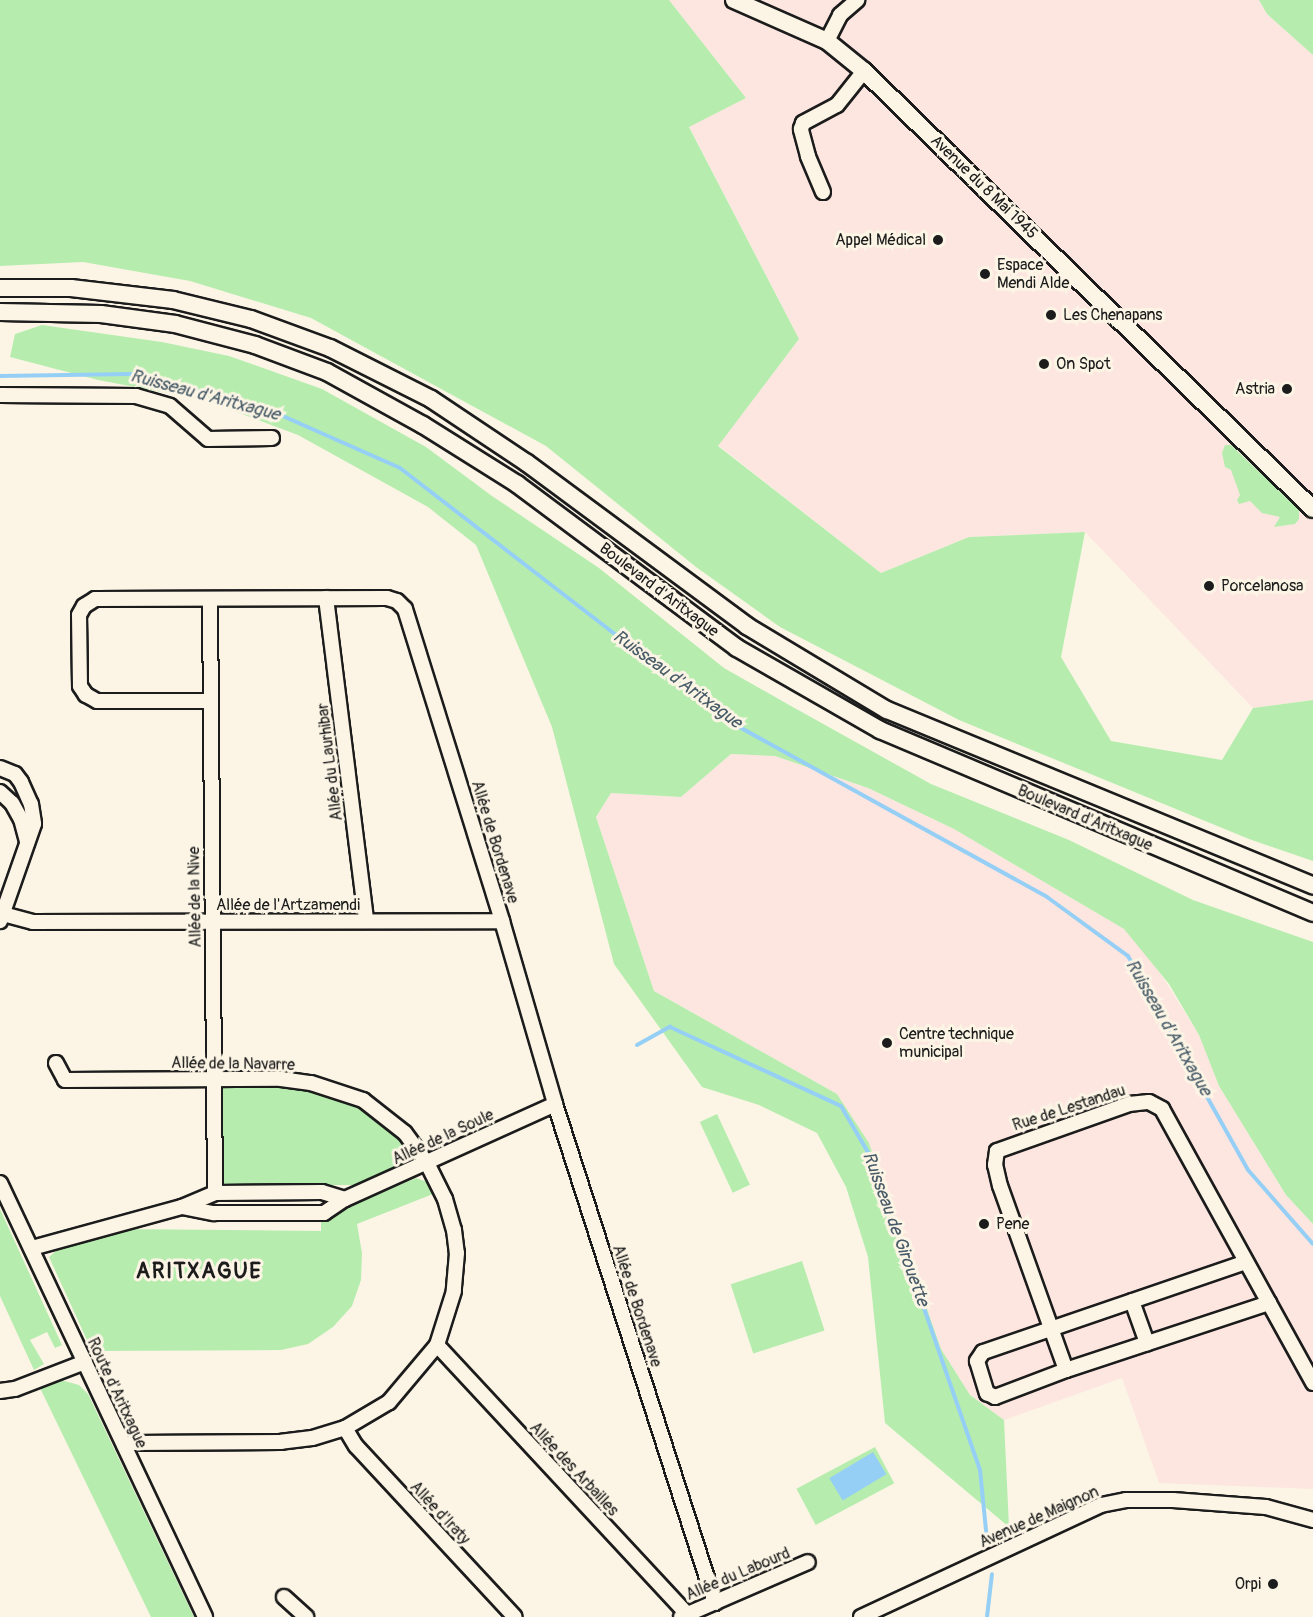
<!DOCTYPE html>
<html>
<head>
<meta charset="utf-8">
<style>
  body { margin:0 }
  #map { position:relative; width:1313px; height:1617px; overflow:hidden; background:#fcf5e5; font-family:Pangolin,sans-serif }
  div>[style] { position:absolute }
  .built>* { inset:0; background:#fde6e0 }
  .green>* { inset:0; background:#b6edaf; transform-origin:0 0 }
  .water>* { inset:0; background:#96cff5; transform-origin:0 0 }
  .stream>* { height:4px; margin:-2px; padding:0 2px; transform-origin:2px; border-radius:2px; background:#96cff5 }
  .roads { filter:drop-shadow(2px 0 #1c1c1c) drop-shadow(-2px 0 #1c1c1c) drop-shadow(0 2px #1c1c1c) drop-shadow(0 -2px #1c1c1c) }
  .minor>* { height:14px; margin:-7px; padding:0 7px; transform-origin:7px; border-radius:7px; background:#fcf5e5 }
  .major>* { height:16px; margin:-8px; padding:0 8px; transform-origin:8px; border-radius:8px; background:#fcf5e5 }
  .dots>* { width:16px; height:16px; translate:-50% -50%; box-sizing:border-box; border:3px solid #fcf5e5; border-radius:50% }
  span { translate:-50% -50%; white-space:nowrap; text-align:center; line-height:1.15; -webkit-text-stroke:6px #fcf5e5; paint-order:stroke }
  .street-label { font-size:16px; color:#1c1c1c }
  .poi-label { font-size:16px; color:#1c1c1c }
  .right { translate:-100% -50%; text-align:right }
  .left { translate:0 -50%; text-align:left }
  .water-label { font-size:18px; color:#475b68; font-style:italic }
  .district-label { font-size:22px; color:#1c1c1c; font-weight:700; letter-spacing:1.5px }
</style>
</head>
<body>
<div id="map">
  <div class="built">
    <div style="clip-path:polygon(669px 0,1259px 0,1267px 14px,1313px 55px,1313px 700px,1253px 708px,1085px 532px,969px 537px,881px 573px,718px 445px,799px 339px,689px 126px,746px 98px)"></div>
    <div style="clip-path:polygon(731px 754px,775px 756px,868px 788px,954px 829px,1124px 929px,1150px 957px,1199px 1035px,1219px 1086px,1286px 1195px,1313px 1224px,1313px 1489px,1159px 1483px,1122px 1378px,1004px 1420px,970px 1395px,941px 1349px,869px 1143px,837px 1094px,654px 991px,596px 817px,611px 793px,681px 797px)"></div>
  </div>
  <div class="green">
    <div style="clip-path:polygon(0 0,669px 0,746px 98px,689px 127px,799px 339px,718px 446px,881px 573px,969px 537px,1085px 532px,1061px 657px,1111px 741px,1222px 760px,1253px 708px,1313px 700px,1313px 861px,1249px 839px,959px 720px,780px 627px,696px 567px,546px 446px,311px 318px,190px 281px,83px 262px,0 266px)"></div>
    <div style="clip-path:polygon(1259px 0,1313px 0,1313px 55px,1267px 14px)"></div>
    <div style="clip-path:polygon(42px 325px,162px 342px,229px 356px,322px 389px,426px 447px,492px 496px,599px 568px,724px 668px,791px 706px,931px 784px,1069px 840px,1193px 900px,1313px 942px,1313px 1224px,1286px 1195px,1219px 1086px,1199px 1035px,1169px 984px,1124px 929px,954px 829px,868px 788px,775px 756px,731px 754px,681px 797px,611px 793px,596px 817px,654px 991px,837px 1094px,869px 1143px,941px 1349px,970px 1395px,1004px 1420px,1009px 1527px,885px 1423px,868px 1257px,846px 1187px,817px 1133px,759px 1105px,702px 1087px,614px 964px,552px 727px,476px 545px,428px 507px,298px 435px,205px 400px,98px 380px,10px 357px,15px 334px)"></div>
    <div style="clip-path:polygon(1225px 445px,1231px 445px,1299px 510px,1299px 519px,1295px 524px,1274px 527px,1280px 517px,1262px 513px,1250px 501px,1239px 504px,1237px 500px,1240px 495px,1231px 470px,1225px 467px,1222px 453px)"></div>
    <div style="clip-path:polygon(276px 1083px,309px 1087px,347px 1100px,385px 1125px,412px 1155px,408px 1162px,358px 1185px,225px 1185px,221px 1180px,219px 1092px,225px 1085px)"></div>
    <div style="left:717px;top:1114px;width:78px;height:19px;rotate:65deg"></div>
    <div style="clip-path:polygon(416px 1178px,427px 1182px,433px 1194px,357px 1224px,362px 1253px,361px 1280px,352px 1306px,333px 1327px,308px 1344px,281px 1350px,92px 1351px,49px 1257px,56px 1251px,122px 1229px,321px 1231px,321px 1219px)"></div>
    <div style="clip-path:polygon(0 1209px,62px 1345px,55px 1348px,47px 1332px,30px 1340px,44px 1364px,34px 1370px,0 1296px)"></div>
    <div style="left:802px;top:1261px;width:73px;height:75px;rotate:72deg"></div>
    <div style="clip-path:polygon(61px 1380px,79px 1385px,88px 1394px,194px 1617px,151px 1617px,40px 1388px)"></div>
    <div style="left:875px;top:1447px;width:41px;height:89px;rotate:62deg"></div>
  </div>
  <div class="water">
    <div style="left:873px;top:1452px;width:26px;height:51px;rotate:59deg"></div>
  </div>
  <div class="stream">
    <div style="left:0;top:376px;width:131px;rotate:-0.9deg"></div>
    <div style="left:131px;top:374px;width:140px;rotate:14.4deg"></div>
    <div style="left:267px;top:409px;width:145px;rotate:23.9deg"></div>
    <div style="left:400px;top:468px;width:408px;rotate:37.7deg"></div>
    <div style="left:723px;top:718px;width:370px;rotate:28.9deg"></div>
    <div style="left:1047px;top:897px;width:100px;rotate:36.1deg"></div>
    <div style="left:1128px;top:956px;width:245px;rotate:60.7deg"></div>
    <div style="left:1248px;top:1170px;width:98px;rotate:48.7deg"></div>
    <div style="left:637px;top:1045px;width:38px;rotate:-29deg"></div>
    <div style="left:670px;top:1027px;width:188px;rotate:24.8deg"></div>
    <div style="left:841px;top:1106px;width:64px;rotate:59.8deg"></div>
    <div style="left:873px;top:1161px;width:327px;rotate:70.9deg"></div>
    <div style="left:980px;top:1470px;width:70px;rotate:84.3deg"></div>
    <div style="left:987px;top:1617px;width:43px;rotate:-83.4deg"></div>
  </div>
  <div class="roads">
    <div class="minor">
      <div style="left:827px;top:41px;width:29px;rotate:-63deg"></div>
      <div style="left:840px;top:15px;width:23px;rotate:-41deg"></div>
      <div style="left:823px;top:192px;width:39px;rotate:-113deg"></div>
      <div style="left:808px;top:156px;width:28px;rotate:-105deg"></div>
      <div style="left:801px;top:129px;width:6px;rotate:-72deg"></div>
      <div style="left:803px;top:123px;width:38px;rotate:-28deg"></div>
      <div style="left:837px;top:105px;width:43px;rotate:-51.5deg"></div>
      <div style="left:0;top:395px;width:136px;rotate:0.4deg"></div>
      <div style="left:136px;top:396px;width:35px;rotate:16deg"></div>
      <div style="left:170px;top:406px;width:50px;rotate:41deg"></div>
      <div style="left:208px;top:439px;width:64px;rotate:-0.9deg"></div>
      <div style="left:326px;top:598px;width:325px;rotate:82.9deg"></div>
      <div style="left:210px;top:600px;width:593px;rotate:89.52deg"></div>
      <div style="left:209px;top:701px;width:112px;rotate:180deg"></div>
      <div style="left:97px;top:701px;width:13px;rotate:-151deg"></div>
      <div style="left:86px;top:695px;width:11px;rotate:-124deg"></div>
      <div style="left:80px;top:686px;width:71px;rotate:-90.8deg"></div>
      <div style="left:79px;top:615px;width:10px;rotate:-61deg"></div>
      <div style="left:84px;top:606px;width:13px;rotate:-32deg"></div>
      <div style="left:95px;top:599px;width:292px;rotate:-0.2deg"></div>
      <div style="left:387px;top:598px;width:10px;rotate:17deg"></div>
      <div style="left:397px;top:601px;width:11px;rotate:45deg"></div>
      <div style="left:405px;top:609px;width:327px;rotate:72.7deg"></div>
      <div style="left:502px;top:921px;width:191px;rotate:73.8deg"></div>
      <div style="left:555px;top:1104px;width:524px;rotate:72.22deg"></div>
      <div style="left:0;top:768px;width:16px;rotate:22deg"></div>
      <div style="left:15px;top:774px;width:10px;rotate:53deg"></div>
      <div style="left:21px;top:782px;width:24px;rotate:66deg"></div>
      <div style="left:31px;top:804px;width:20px;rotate:81deg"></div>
      <div style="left:34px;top:824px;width:103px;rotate:109.3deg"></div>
      <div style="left:0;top:792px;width:16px;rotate:43deg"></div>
      <div style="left:12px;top:803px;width:18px;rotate:61deg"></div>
      <div style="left:21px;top:819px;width:24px;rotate:75deg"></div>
      <div style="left:3px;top:914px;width:31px;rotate:15deg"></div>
      <div style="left:33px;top:922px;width:469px;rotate:-0.1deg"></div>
      <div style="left:56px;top:1063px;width:19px;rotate:62deg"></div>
      <div style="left:65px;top:1080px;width:216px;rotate:-0.3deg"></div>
      <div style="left:281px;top:1079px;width:30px;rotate:8deg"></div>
      <div style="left:311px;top:1083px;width:55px;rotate:18.1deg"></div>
      <div style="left:363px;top:1100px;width:53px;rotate:38.2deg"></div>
      <div style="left:405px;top:1133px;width:37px;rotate:54deg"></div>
      <div style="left:427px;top:1163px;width:40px;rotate:63.4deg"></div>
      <div style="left:445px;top:1199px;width:32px;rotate:74deg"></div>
      <div style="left:454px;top:1230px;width:23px;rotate:83deg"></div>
      <div style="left:457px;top:1253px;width:38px;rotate:95deg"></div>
      <div style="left:454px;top:1291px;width:57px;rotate:107.5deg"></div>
      <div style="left:437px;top:1345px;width:75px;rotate:130.1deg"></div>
      <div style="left:389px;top:1402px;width:51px;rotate:149.4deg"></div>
      <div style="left:345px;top:1428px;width:34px;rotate:163deg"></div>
      <div style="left:312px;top:1438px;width:31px;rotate:173deg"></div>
      <div style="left:281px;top:1442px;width:148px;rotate:179.6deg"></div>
      <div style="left:133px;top:1443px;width:9px;rotate:162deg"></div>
      <div style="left:0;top:1183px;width:480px;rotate:64.7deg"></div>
      <div style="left:182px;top:1207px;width:33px;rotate:11deg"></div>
      <div style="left:214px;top:1213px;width:110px"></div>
      <div style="left:324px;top:1213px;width:25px;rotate:-34deg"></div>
      <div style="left:345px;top:1199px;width:230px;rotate:-24.3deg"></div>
      <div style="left:32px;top:1248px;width:156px;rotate:-15.3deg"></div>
      <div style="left:182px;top:1207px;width:36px;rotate:-23deg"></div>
      <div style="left:215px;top:1193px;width:107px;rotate:-0.5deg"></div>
      <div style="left:322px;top:1192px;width:24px;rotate:17deg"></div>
      <div style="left:1246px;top:1262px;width:278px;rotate:161.1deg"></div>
      <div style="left:983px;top:1352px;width:11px;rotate:124deg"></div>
      <div style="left:977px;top:1361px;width:34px;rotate:73deg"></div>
      <div style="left:987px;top:1393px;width:9px;rotate:27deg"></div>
      <div style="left:995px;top:1397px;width:76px;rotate:-20.8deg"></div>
      <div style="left:1066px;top:1370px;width:214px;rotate:-18.3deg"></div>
      <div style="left:1132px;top:1301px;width:45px;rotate:70.3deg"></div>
      <div style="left:437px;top:1345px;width:367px;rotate:47.1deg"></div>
      <div style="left:1066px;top:1370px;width:195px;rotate:-109.7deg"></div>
      <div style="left:1000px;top:1186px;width:22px;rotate:-103deg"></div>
      <div style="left:995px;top:1165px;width:14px;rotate:-82deg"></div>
      <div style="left:997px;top:1151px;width:140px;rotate:-19.6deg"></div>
      <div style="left:1129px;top:1104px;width:20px;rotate:-6deg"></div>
      <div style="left:1149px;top:1102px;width:15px;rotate:28deg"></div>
      <div style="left:1162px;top:1109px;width:313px;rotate:61.1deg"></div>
      <div style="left:0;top:1391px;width:15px;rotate:-8deg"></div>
      <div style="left:15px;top:1389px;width:75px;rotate:-21.1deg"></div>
      <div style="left:345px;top:1428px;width:21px;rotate:59deg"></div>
      <div style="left:356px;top:1446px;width:233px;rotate:47.1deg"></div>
      <div style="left:284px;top:1597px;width:30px;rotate:42deg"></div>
      <div style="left:681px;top:1617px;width:138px;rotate:-23.4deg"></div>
      <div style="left:861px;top:1617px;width:265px;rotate:-25deg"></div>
      <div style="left:1101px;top:1505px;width:25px;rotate:-11deg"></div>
      <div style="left:1126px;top:1500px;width:47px"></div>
      <div style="left:1173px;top:1500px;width:93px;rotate:4.3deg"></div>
      <div style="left:1266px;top:1507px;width:49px;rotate:15.5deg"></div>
    </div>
    <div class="major">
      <div style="left:734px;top:0;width:102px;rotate:23.8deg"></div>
      <div style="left:827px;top:41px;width:48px;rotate:39deg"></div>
      <div style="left:864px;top:71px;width:627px;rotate:44.29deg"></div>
      <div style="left:0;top:288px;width:71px"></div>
      <div style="left:71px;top:288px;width:103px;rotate:6.7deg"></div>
      <div style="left:173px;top:300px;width:80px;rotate:13.7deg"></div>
      <div style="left:251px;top:319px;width:84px;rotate:20.2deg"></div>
      <div style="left:330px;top:348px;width:113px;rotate:26.8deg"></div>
      <div style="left:431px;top:399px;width:115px;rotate:33.7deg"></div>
      <div style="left:527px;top:463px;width:274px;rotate:36.5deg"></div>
      <div style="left:747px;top:626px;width:163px;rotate:31deg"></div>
      <div style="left:887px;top:710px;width:461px;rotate:22.4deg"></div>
      <div style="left:0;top:312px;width:101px;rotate:1.1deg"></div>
      <div style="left:101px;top:314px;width:75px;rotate:7.7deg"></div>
      <div style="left:175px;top:324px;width:83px;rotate:14.7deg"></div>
      <div style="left:255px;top:345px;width:77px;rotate:20.6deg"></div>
      <div style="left:327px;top:372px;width:110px;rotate:28.9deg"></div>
      <div style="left:423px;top:425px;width:111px;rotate:32.1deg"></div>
      <div style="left:517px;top:484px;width:274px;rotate:36.7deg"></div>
      <div style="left:737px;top:648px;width:165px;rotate:29.8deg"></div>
      <div style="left:880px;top:730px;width:470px;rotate:22.9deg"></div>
    </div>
  </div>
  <div class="dots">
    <div style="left:938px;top:240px;background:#1c1c1c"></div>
    <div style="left:985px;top:274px;background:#1c1c1c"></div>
    <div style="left:1051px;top:315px;background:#1c1c1c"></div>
    <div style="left:1044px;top:364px;background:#1c1c1c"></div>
    <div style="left:1287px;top:389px;background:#1c1c1c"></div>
    <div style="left:1209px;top:586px;background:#1c1c1c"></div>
    <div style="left:887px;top:1043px;background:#1c1c1c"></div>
    <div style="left:984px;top:1224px;background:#1c1c1c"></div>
    <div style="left:1273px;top:1584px;background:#1c1c1c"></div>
  </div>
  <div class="street-label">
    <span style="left:984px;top:187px;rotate:44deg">Avenue du 8 Mai 1945</span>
    <span style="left:659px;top:590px;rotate:37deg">Boulevard d'Aritxague</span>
    <span style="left:330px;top:762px;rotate:-97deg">Allée du Laurhibar</span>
    <span style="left:1085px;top:818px;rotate:23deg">Boulevard d'Aritxague</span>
    <span style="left:495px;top:842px;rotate:73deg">Allée de Bordenave</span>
    <span style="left:195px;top:897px;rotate:-91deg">Allée de la Nive</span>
    <span style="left:288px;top:905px">Allée de l'Artzamendi</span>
    <span style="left:233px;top:1064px;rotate:1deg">Allée de la Navarre</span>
    <span style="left:1069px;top:1108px;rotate:-18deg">Rue de Lestandau</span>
    <span style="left:443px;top:1137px;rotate:-25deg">Allée de la Soule</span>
    <span style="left:637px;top:1306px;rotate:72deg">Allée de Bordenave</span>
    <span style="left:117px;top:1393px;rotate:65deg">Route d'Aritxague</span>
    <span style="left:574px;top:1469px;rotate:47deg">Allée des Arbailles</span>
    <span style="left:440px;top:1513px;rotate:47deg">Allée d'Iraty</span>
    <span style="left:1039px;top:1517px;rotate:-24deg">Avenue de Maignon</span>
    <span style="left:738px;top:1574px;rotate:-23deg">Allée du Labourd</span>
  </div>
  <div class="poi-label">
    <span class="right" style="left:926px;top:240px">Appel Médical</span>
    <span class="left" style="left:997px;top:274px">Espace<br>Mendi Alde</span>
    <span class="left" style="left:1063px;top:315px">Les Chenapans</span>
    <span class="left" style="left:1056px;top:364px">On Spot</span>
    <span class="right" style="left:1275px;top:389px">Astria</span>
    <span class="left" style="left:1221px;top:586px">Porcelanosa</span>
    <span class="left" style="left:899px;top:1043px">Centre technique<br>municipal</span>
    <span class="left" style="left:996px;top:1224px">Pene</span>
    <span class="right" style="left:1261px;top:1584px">Orpi</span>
  </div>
  <div class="water-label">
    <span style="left:205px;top:396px;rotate:15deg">Ruisseau d'Aritxague</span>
    <span style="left:677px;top:680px;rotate:36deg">Ruisseau d'Aritxague</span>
    <span style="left:1168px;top:1028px;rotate:60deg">Ruisseau d'Aritxague</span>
    <span style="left:895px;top:1229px;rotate:70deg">Ruisseau de Girouette</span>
  </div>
  <div class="district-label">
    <span style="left:199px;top:1272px">ARITXAGUE</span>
  </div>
</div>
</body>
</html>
